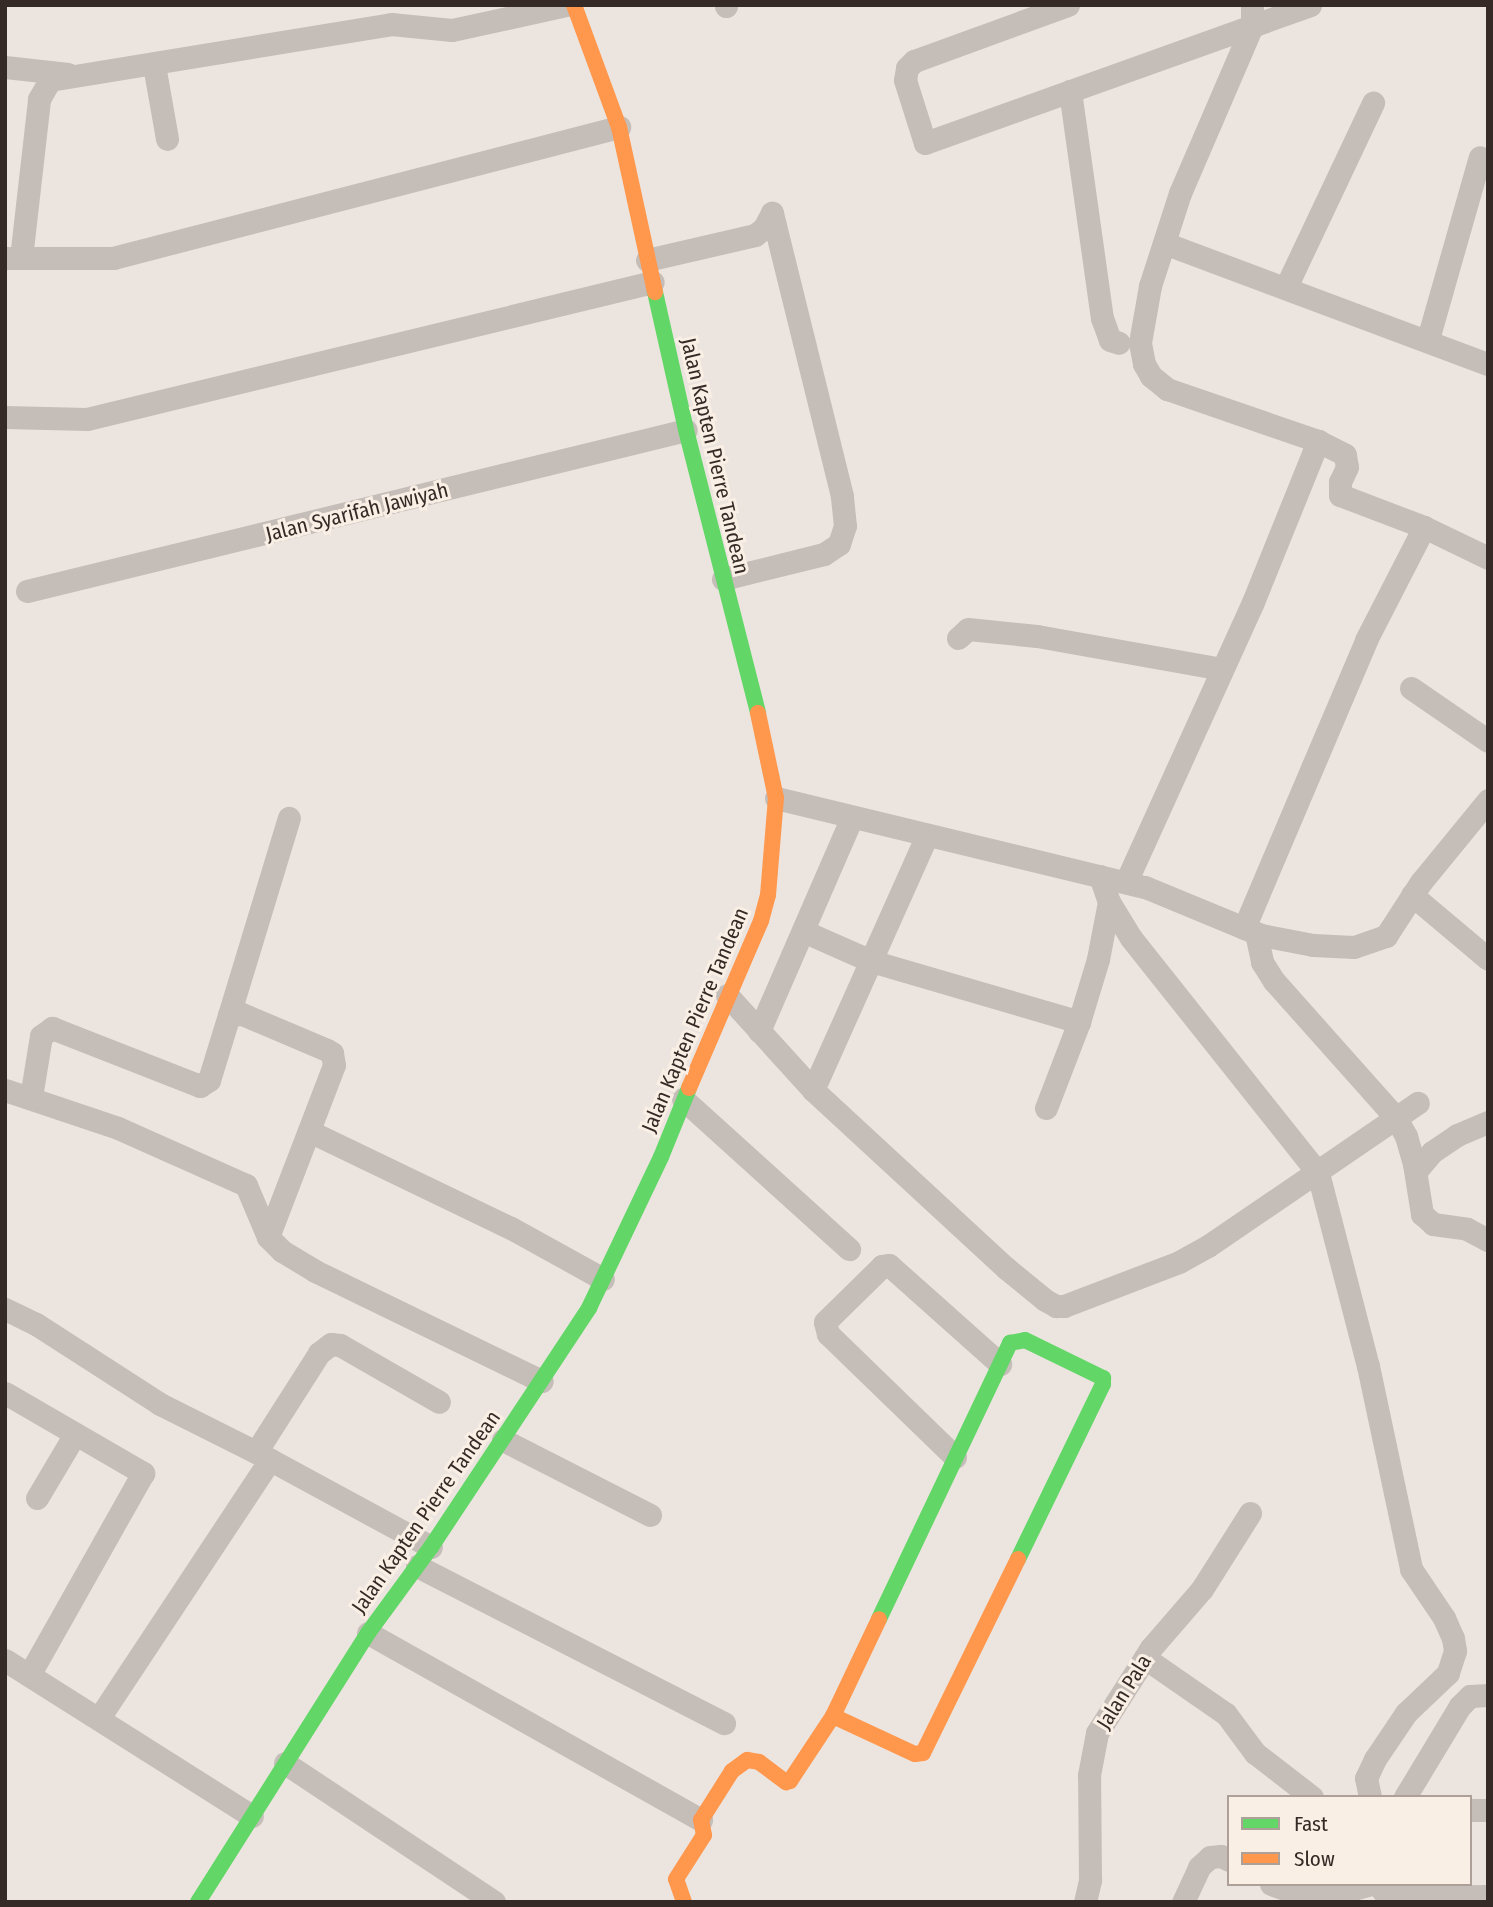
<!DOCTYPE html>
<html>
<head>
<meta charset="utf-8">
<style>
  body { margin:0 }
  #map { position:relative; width:1493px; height:1907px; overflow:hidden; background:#ece5df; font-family:"Fira Sans Condensed",sans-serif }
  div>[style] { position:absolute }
  .street>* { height:23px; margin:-11.5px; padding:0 11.5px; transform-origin:11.5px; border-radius:11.5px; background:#c5bdb8 }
  .fast>* { height:16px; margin:-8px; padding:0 8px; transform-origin:8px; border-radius:8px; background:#63d668 }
  .slow>* { height:16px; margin:-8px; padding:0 8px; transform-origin:8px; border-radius:8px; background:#ff974d }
  span { translate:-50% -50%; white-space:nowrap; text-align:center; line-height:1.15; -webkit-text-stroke:6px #faefe5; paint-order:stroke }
  .street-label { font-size:21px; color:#362a26 }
  .frame { position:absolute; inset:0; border:7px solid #362a26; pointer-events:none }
  .legend { position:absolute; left:1227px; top:1795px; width:245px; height:91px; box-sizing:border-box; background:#faefe5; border:2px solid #aca099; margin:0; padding:9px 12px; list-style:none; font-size:21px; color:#362a26 }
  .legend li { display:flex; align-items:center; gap:14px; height:35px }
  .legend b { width:35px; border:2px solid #aca099 }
</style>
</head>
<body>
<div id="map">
  <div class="street">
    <div style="left:726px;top:5px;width:1px;rotate:90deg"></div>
    <div style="left:1068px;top:5px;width:164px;rotate:160deg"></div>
    <div style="left:914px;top:61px;width:10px;rotate:135deg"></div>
    <div style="left:907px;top:68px;width:12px;rotate:99deg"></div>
    <div style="left:905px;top:80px;width:66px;rotate:72.4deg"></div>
    <div style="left:925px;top:143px;width:409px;rotate:-19.7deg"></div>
    <div style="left:1252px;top:5px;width:21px;rotate:90deg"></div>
    <div style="left:1252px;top:26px;width:182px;rotate:113.3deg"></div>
    <div style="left:1180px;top:193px;width:98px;rotate:107.9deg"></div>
    <div style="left:1150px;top:286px;width:58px;rotate:100deg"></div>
    <div style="left:1140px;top:343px;width:21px;rotate:79deg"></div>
    <div style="left:1144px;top:364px;width:14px;rotate:60deg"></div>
    <div style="left:1151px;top:376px;width:21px;rotate:39deg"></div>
    <div style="left:1167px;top:389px;width:160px;rotate:19deg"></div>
    <div style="left:1318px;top:441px;width:30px;rotate:27deg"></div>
    <div style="left:1345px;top:455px;width:12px;rotate:81deg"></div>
    <div style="left:1347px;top:467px;width:17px;rotate:115deg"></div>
    <div style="left:1340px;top:482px;width:13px;rotate:90deg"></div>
    <div style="left:1340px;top:495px;width:90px;rotate:20.9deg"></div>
    <div style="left:1424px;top:527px;width:71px;rotate:25.8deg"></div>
    <div style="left:154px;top:65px;width:75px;rotate:80deg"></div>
    <div style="left:5px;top:67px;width:63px;rotate:6.3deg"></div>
    <div style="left:1070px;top:91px;width:229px;rotate:82deg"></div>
    <div style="left:1102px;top:318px;width:23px;rotate:70deg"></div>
    <div style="left:1110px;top:340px;width:9px;rotate:18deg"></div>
    <div style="left:1164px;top:243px;width:346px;rotate:20.5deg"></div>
    <div style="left:5px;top:258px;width:108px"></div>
    <div style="left:113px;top:258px;width:523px;rotate:-14.51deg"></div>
    <div style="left:21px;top:258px;width:160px;rotate:-83.5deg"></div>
    <div style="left:39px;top:99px;width:22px;rotate:-60deg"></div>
    <div style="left:50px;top:80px;width:346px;rotate:-9.3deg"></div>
    <div style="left:391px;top:24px;width:61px;rotate:5.6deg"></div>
    <div style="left:452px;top:30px;width:118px;rotate:-12.3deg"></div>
    <div style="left:647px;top:260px;width:111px;rotate:-13deg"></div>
    <div style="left:755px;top:235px;width:11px;rotate:-38deg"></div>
    <div style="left:764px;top:228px;width:17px;rotate:-62deg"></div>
    <div style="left:1286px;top:287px;width:204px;rotate:-64.7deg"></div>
    <div style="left:1428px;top:339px;width:189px;rotate:-74.1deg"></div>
    <div style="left:5px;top:417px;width:82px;rotate:1.4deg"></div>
    <div style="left:87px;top:419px;width:582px;rotate:-13.61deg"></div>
    <div style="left:723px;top:579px;width:104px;rotate:-13.9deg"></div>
    <div style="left:824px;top:554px;width:18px;rotate:-34deg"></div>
    <div style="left:839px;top:544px;width:19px;rotate:-72deg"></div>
    <div style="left:845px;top:526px;width:30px;rotate:-96deg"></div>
    <div style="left:842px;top:496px;width:292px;rotate:-103.9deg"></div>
    <div style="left:27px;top:591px;width:678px;rotate:-13.73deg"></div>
    <div style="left:958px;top:638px;width:13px;rotate:-42deg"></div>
    <div style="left:968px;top:629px;width:69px;rotate:5.8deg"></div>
    <div style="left:1037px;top:636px;width:188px;rotate:10.1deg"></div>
    <div style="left:1411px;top:688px;width:93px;rotate:34.5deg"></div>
    <div style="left:776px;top:798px;width:380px;rotate:13.6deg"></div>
    <div style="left:1145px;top:887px;width:126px;rotate:22.5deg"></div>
    <div style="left:1261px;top:935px;width:53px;rotate:10.9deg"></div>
    <div style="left:1313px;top:945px;width:41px;rotate:2.8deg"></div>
    <div style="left:1354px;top:947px;width:34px;rotate:-19deg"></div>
    <div style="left:1386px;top:936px;width:64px;rotate:-57.1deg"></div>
    <div style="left:1421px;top:882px;width:106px;rotate:-50.7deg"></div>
    <div style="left:1100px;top:876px;width:28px;rotate:71deg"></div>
    <div style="left:1109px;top:902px;width:42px;rotate:58.6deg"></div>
    <div style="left:1131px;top:938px;width:300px;rotate:51.5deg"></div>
    <div style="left:1318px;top:1173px;width:199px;rotate:75.5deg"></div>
    <div style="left:1368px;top:1366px;width:208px;rotate:78deg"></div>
    <div style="left:1411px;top:1569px;width:59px;rotate:56deg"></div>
    <div style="left:1444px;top:1618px;width:22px;rotate:66deg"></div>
    <div style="left:1453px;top:1638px;width:13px;rotate:81deg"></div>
    <div style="left:1455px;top:1651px;width:23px;rotate:108deg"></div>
    <div style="left:1448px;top:1673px;width:58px;rotate:136.4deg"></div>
    <div style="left:1406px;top:1713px;width:55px;rotate:124deg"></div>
    <div style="left:1375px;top:1759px;width:21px;rotate:115deg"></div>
    <div style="left:1366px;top:1778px;width:19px;rotate:78deg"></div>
    <div style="left:1126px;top:882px;width:307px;rotate:-65.6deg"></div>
    <div style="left:1253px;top:602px;width:174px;rotate:-68deg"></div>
    <div style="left:1412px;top:895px;width:99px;rotate:40.1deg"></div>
    <div style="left:1244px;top:928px;width:313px;rotate:-67deg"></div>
    <div style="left:1366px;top:640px;width:127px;rotate:-62.8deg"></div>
    <div style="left:803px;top:931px;width:74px;rotate:23.8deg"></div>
    <div style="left:871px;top:961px;width:217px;rotate:16.3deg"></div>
    <div style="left:1256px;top:933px;width:30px;rotate:78deg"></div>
    <div style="left:1262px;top:962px;width:22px;rotate:58deg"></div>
    <div style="left:1274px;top:981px;width:183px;rotate:48.3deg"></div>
    <div style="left:1396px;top:1118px;width:21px;rotate:61deg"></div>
    <div style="left:1406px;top:1136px;width:29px;rotate:74deg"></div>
    <div style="left:1414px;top:1164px;width:51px;rotate:80.9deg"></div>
    <div style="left:1422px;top:1214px;width:15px;rotate:42deg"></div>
    <div style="left:1433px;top:1224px;width:34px;rotate:8deg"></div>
    <div style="left:1467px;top:1229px;width:24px;rotate:28deg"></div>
    <div style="left:727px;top:995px;width:128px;rotate:47.8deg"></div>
    <div style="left:813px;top:1090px;width:263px;rotate:42.7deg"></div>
    <div style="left:1006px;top:1268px;width:50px;rotate:39.4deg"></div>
    <div style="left:1045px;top:1300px;width:13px;rotate:29deg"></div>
    <div style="left:1056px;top:1306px;width:8px"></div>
    <div style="left:1064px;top:1306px;width:123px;rotate:-20.9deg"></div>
    <div style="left:1179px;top:1262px;width:33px;rotate:-29deg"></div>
    <div style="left:1208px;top:1246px;width:254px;rotate:-34.3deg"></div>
    <div style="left:229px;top:1015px;width:206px;rotate:-73.1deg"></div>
    <div style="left:759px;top:1031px;width:233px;rotate:-66.5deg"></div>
    <div style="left:5px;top:1090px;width:119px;rotate:18.6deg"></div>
    <div style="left:118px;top:1128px;width:140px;rotate:24deg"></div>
    <div style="left:246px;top:1185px;width:56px;rotate:67.1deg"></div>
    <div style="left:268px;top:1237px;width:20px;rotate:45deg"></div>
    <div style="left:282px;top:1251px;width:39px;rotate:31deg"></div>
    <div style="left:315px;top:1271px;width:252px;rotate:25.9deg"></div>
    <div style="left:813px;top:1090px;width:279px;rotate:-65.9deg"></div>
    <div style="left:31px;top:1097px;width:62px;rotate:-80.7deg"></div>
    <div style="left:41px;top:1036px;width:14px;rotate:-36deg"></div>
    <div style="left:52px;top:1028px;width:159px;rotate:21.4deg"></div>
    <div style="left:200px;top:1086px;width:11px;rotate:-34deg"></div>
    <div style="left:209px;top:1080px;width:68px;rotate:-72.9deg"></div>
    <div style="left:229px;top:1015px;width:13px;rotate:-4deg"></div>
    <div style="left:242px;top:1014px;width:92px;rotate:23deg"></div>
    <div style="left:327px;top:1050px;width:6px;rotate:31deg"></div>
    <div style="left:332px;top:1053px;width:12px;rotate:81deg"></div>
    <div style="left:334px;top:1065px;width:184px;rotate:111deg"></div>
    <div style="left:683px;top:1099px;width:224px;rotate:42.1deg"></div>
    <div style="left:1046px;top:1108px;width:92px;rotate:-69deg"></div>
    <div style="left:1079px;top:1022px;width:66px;rotate:-73.2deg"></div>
    <div style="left:1098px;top:959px;width:58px;rotate:-79.1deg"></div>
    <div style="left:309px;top:1131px;width:224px;rotate:25.7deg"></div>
    <div style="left:511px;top:1228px;width:105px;rotate:29deg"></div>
    <div style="left:1416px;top:1171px;width:25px;rotate:-50deg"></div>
    <div style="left:1432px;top:1152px;width:30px;rotate:-34deg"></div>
    <div style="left:1457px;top:1135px;width:34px;rotate:-23deg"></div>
    <div style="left:5px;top:1309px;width:34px;rotate:26deg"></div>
    <div style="left:36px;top:1324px;width:148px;rotate:32.8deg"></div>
    <div style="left:160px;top:1404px;width:107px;rotate:26.6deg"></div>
    <div style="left:256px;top:1452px;width:199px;rotate:28.5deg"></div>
    <div style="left:5px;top:1393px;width:160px;rotate:30.1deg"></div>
    <div style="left:143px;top:1473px;width:232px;rotate:119.4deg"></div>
    <div style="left:503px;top:1440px;width:165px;rotate:27deg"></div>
    <div style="left:256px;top:1452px;width:117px;rotate:-57.5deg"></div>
    <div style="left:319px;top:1353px;width:15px;rotate:-37deg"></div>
    <div style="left:331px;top:1344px;width:9px;rotate:6deg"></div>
    <div style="left:340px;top:1345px;width:114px;rotate:29.9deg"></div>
    <div style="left:955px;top:1457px;width:177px;rotate:-135.9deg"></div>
    <div style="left:828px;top:1334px;width:12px;rotate:-104deg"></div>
    <div style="left:825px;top:1322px;width:80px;rotate:-44.5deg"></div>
    <div style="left:882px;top:1266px;width:7px;rotate:-8deg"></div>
    <div style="left:889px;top:1265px;width:149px;rotate:41.7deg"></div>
    <div style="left:37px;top:1498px;width:74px;rotate:-59.3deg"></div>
    <div style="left:417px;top:1566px;width:345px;rotate:27.1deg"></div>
    <div style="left:368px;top:1633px;width:382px;rotate:29.3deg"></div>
    <div style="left:1145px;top:1658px;width:98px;rotate:34.7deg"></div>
    <div style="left:1226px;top:1714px;width:49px;rotate:53.4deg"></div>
    <div style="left:1255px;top:1753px;width:72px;rotate:37.7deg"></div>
    <div style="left:5px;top:1660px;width:292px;rotate:32.3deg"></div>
    <div style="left:99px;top:1718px;width:310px;rotate:-56.5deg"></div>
    <div style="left:285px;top:1763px;width:251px;rotate:33.6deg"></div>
    <div style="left:1405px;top:1797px;width:106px;rotate:-58.9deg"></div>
    <div style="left:1460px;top:1706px;width:14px;rotate:-45deg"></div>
    <div style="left:1470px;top:1696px;width:18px;rotate:-3deg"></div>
    <div style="left:1470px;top:1810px;width:18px"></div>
    <div style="left:1271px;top:1884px;width:30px;rotate:20deg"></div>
    <div style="left:1299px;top:1894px;width:33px;rotate:2deg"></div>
    <div style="left:1332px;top:1895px;width:41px;rotate:-15.8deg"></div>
    <div style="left:1377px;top:1884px;width:11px;rotate:49deg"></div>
    <div style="left:1384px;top:1892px;width:13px;rotate:23deg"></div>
    <div style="left:1396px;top:1897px;width:92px;rotate:-0.6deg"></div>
    <div style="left:1085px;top:1902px;width:23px;rotate:-77deg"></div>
    <div style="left:1090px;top:1880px;width:105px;rotate:-90.5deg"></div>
    <div style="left:1089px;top:1775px;width:43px;rotate:-79.2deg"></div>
    <div style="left:1097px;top:1733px;width:101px;rotate:-57.6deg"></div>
    <div style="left:1151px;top:1648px;width:78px;rotate:-49.2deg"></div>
    <div style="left:1202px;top:1589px;width:90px;rotate:-57.7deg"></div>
    <div style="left:1183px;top:1902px;width:38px;rotate:-65deg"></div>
    <div style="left:1199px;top:1867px;width:15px;rotate:-42deg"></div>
    <div style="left:1210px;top:1857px;width:11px;rotate:-5deg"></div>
    <div style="left:1221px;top:1856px;width:9px;rotate:27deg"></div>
  </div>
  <div class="fast">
    <div style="left:655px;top:292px;width:141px;rotate:77.3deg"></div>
    <div style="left:686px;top:430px;width:292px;rotate:75.7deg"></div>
    <div style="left:879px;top:1619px;width:306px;rotate:-64.6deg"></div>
    <div style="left:1010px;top:1343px;width:15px;rotate:-11deg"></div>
    <div style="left:1025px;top:1340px;width:87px;rotate:26deg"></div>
    <div style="left:1103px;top:1378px;width:6px;rotate:90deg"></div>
    <div style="left:1103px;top:1384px;width:195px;rotate:115.9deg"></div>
    <div style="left:198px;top:1902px;width:318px;rotate:-57.7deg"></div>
    <div style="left:368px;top:1633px;width:107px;rotate:-53.8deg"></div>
    <div style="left:431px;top:1547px;width:287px;rotate:-56.5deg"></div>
    <div style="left:589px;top:1308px;width:167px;rotate:-64.5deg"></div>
    <div style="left:661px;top:1157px;width:74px;rotate:-67.9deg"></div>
  </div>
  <div class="slow">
    <div style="left:574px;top:5px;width:130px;rotate:69.8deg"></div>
    <div style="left:619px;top:127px;width:169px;rotate:77.7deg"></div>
    <div style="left:689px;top:1088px;width:182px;rotate:-66.7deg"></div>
    <div style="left:761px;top:921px;width:27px;rotate:-75deg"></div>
    <div style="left:768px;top:895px;width:97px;rotate:-85.3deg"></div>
    <div style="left:776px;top:798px;width:87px;rotate:-102deg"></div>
    <div style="left:833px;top:1716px;width:90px;rotate:24.9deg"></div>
    <div style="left:915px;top:1754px;width:8px;rotate:-7deg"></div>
    <div style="left:923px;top:1753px;width:216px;rotate:-63.9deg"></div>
    <div style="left:684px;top:1902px;width:24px;rotate:-109deg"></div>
    <div style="left:676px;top:1879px;width:52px;rotate:-57.5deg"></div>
    <div style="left:704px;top:1835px;width:15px;rotate:-101deg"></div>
    <div style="left:701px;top:1820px;width:58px;rotate:-57.7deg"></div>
    <div style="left:732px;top:1771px;width:19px;rotate:-36deg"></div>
    <div style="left:747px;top:1760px;width:12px;rotate:9deg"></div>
    <div style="left:759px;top:1762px;width:34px;rotate:37deg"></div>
    <div style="left:786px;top:1782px;width:4px;rotate:-14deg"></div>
    <div style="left:790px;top:1781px;width:78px;rotate:-56.5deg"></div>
    <div style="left:833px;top:1716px;width:107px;rotate:-64.6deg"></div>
  </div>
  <div class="street-label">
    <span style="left:715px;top:456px;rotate:77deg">Jalan Kapten Pierre Tandean</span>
    <span style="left:357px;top:512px;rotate:-14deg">Jalan Syarifah Jawiyah</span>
    <span style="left:695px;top:1020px;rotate:-67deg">Jalan Kapten Pierre Tandean</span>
    <span style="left:426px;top:1512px;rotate:-55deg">Jalan Kapten Pierre Tandean</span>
    <span style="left:1124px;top:1692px;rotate:-58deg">Jalan Pala</span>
  </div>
  <div class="frame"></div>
  <ul class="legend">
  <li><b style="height:9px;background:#63d668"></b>Fast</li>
  <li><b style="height:9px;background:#ff974d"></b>Slow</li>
  </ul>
</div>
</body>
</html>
